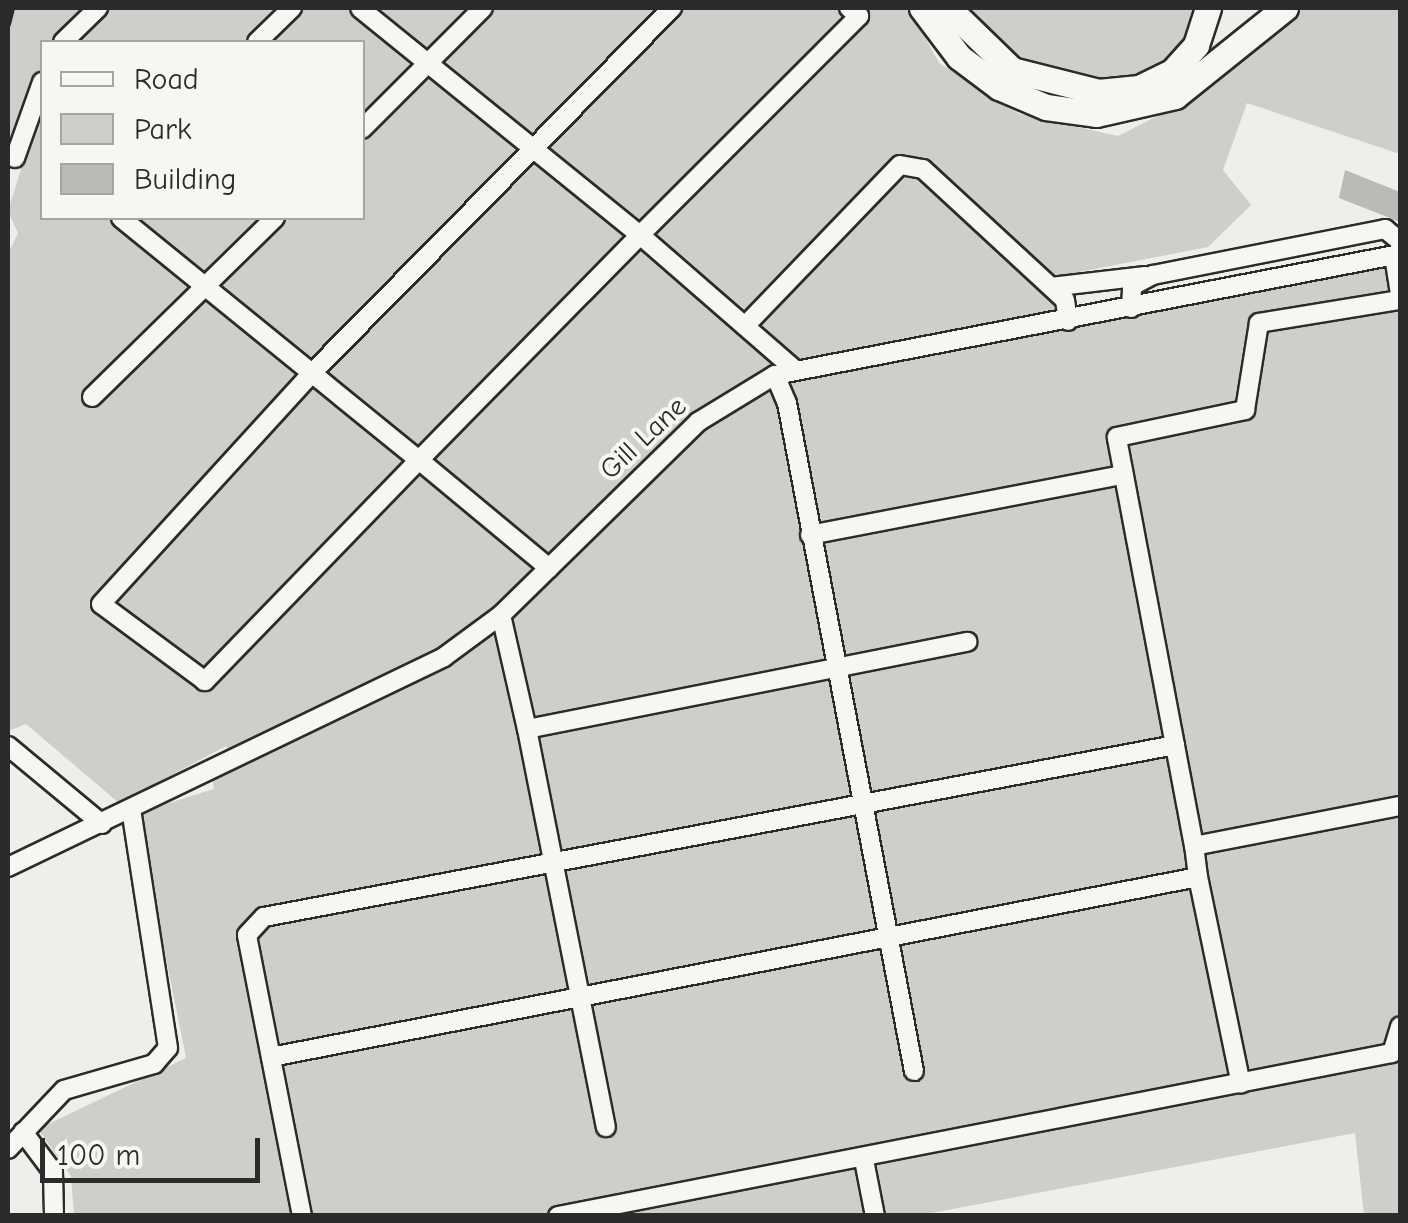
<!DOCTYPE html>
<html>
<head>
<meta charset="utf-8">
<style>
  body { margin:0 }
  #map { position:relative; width:1408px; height:1223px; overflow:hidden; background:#eeeeea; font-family:"Comic Neue",sans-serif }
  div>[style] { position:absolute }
  .green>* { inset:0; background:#cececa }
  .building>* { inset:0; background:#babab7 }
  .roads { filter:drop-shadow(2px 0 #2b2b2b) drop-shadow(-2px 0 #2b2b2b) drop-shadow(0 2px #2b2b2b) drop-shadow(0 -2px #2b2b2b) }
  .minor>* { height:18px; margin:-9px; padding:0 9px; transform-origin:9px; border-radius:9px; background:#f6f6f2 }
  .highway>* { height:25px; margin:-12.5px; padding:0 12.5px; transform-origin:12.5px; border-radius:12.5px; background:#f6f6f2 }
  .rail>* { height:5px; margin:-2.5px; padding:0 2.5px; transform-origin:2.5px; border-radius:2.5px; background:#2b2b2b }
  span { translate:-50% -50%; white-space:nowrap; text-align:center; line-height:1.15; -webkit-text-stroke:8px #f6f6f2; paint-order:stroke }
  .street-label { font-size:28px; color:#2b2b2b }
  .frame { position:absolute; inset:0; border:10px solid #2b2b2b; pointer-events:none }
  .legend { position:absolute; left:40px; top:40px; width:325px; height:180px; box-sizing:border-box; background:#f6f6f2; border:2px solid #a5a5a2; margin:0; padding:12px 18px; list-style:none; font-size:30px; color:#2b2b2b }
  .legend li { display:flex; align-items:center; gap:20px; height:50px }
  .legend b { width:50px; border:2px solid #a5a5a2 }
  .scale { position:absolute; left:40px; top:1138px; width:220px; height:45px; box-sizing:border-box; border:5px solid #2b2b2b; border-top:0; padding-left:12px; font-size:30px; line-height:35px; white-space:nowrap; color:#2b2b2b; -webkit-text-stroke:8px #f6f6f2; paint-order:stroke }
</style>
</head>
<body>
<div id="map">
  <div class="green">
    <div style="clip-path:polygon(evenodd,8px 8px,909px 8px,939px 63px,1019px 114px,1118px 136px,1193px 98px,1300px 8px,1400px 8px,1400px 154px,1247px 103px,1223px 170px,1251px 205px,1208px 247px,1038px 280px,1078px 318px,1394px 256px,1400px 290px,1400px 1215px,1364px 1215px,1355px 1133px,921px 1215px,74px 1215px,71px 1176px,38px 1129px,186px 1058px,137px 813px,214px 789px,211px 769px,231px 756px,226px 746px,119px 803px,26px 724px,8px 731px,8px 254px,18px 233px,8px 211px,27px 150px,8px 136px,8px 8px,42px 42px,362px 42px,362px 218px,42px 218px,42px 42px)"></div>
    <div style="clip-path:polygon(970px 8px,1200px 8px,1180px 52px,1124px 80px,1025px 68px)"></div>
  </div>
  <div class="building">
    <div style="clip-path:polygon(1345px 170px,1400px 192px,1400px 222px,1339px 198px)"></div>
  </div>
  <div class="roads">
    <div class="minor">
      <div style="left:63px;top:42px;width:49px;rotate:-44.2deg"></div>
      <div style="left:257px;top:42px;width:49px;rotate:-44.2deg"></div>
      <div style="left:362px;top:129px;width:171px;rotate:-45deg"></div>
      <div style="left:15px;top:158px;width:81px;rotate:-70.4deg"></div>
      <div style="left:121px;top:218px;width:384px;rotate:39.1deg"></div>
      <div style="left:419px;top:460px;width:315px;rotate:-45.5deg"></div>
      <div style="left:640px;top:235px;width:360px;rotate:-141deg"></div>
      <div style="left:1394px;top:256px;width:38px;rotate:81deg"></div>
      <div style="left:1051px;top:287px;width:95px;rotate:-6.7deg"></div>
      <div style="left:1131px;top:308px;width:22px;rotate:-87deg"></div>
      <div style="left:1132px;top:286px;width:24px;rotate:-28deg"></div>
      <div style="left:1153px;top:275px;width:237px;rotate:-11.2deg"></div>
      <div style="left:1385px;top:229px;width:19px;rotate:39deg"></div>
      <div style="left:745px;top:326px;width:223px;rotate:-46.1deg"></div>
      <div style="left:900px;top:165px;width:23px;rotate:10deg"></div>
      <div style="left:923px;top:169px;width:193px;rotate:42.7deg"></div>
      <div style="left:1065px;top:300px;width:21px;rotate:82deg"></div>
      <div style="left:793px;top:368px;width:203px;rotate:-139deg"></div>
      <div style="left:640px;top:235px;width:310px;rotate:-45deg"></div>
      <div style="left:859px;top:16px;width:13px;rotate:-141deg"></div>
      <div style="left:775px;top:375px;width:30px;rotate:67deg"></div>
      <div style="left:787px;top:403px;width:680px;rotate:79.24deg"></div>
      <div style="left:92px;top:397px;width:256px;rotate:-44.4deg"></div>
      <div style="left:810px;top:535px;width:319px;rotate:-10.9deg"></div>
      <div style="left:549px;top:568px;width:169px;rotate:-140.3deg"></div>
      <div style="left:419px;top:460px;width:308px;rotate:134.1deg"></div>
      <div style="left:205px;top:681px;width:129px;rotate:-143.5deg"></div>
      <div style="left:101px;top:604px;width:313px;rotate:-47.6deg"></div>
      <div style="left:312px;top:373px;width:513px;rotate:-45.4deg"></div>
      <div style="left:501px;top:615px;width:117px;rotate:77.2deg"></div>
      <div style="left:527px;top:729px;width:449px;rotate:-11.2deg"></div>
      <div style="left:527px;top:729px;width:406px;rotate:78.8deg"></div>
      <div style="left:8px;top:746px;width:122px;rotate:39.7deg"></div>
      <div style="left:1194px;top:846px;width:416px;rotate:-100.7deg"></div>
      <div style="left:1117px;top:437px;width:131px;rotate:-11.9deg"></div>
      <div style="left:1245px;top:410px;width:88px;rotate:-80.9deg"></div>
      <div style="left:1259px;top:323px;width:143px;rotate:-9.3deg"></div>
      <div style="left:8px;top:867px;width:484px;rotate:-25.7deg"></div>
      <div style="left:444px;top:657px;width:71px;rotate:-36.4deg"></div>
      <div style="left:501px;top:615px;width:276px;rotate:-44.4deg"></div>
      <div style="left:698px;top:422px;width:90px;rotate:-31.4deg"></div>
      <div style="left:775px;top:375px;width:637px;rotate:-10.96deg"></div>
      <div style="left:1198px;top:877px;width:211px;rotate:78.3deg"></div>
      <div style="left:271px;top:1057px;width:944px;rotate:-10.99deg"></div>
      <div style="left:1198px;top:877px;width:31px;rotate:-97deg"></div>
      <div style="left:1194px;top:846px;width:210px;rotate:-11deg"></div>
      <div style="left:23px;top:1132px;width:50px;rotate:53.1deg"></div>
      <div style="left:53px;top:1172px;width:44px;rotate:88.7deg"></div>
      <div style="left:8px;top:1149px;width:81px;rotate:-46.5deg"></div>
      <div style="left:64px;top:1090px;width:94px;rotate:-16.1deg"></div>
      <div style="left:154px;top:1064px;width:21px;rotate:-49deg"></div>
      <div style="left:168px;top:1048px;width:241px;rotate:-98.8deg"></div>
      <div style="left:864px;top:1160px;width:57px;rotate:78.9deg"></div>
      <div style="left:302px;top:1216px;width:286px;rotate:-101.1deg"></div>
      <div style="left:247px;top:935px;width:25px;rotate:-47deg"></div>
      <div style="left:264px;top:917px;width:927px;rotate:-10.69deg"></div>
      <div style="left:558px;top:1216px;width:850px;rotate:-11.06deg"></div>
      <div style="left:1392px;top:1053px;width:28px;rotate:-73deg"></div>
    </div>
    <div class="highway">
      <div style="left:922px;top:8px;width:61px;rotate:52.9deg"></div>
      <div style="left:959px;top:57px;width:50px;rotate:36.9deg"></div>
      <div style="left:999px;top:87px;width:51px;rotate:23.1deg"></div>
      <div style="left:1046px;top:107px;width:50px;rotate:8deg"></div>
      <div style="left:1096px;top:114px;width:81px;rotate:-12.8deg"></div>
      <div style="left:1175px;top:96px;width:141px;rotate:-38.7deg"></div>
      <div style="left:948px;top:8px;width:89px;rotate:44.1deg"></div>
      <div style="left:1012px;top:70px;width:89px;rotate:14.3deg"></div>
      <div style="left:1098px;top:92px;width:41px;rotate:-5.6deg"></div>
      <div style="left:1139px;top:88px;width:37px;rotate:-26deg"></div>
      <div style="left:1172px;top:72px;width:36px;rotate:-48deg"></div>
      <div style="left:1196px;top:45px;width:39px;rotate:-72deg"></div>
    </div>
  </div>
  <div class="rail">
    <div style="left:8px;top:24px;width:16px;rotate:-76deg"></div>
  </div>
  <div class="street-label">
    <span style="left:643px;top:438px;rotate:-43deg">Gill Lane</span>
  </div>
  <div class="frame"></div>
  <ul class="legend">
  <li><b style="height:12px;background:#f6f6f2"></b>Road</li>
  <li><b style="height:28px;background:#cececa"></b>Park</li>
  <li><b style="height:28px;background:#babab7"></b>Building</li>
  </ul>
  <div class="scale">100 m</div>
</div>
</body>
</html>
